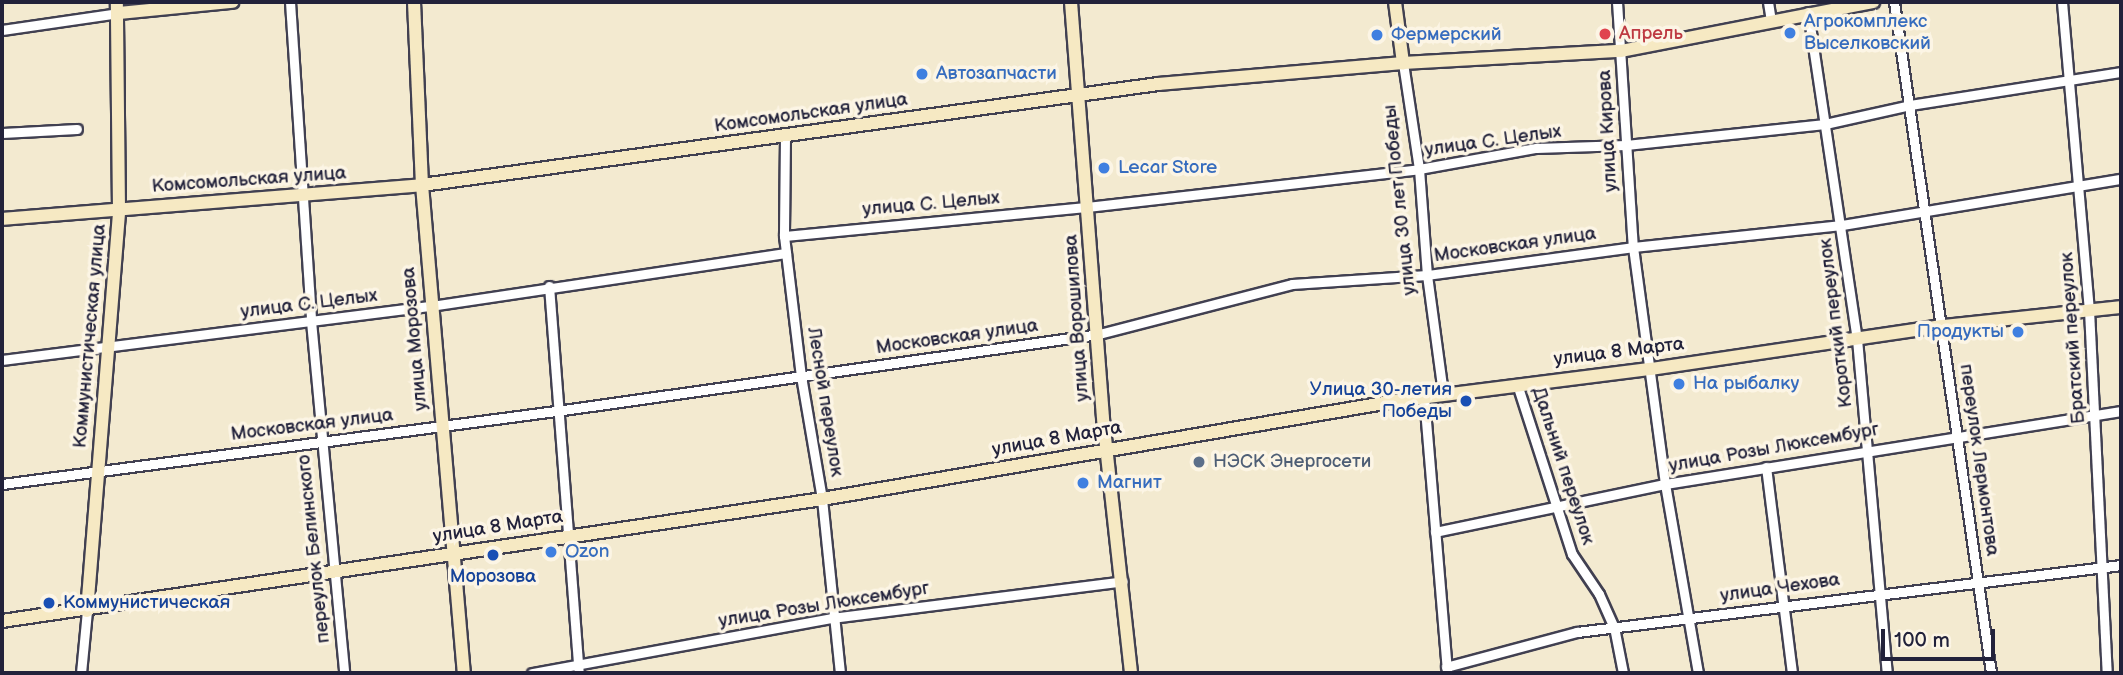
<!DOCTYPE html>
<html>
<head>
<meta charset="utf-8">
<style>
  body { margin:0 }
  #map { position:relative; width:2123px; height:675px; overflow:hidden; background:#f3ead0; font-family:"Balsamiq Sans",sans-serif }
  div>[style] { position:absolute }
  .roads { filter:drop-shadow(2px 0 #414051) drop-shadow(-2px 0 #414051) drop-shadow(0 2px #414051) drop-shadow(0 -2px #414051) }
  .street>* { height:9px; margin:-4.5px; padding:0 4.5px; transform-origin:4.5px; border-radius:4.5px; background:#fff }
  .secondary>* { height:12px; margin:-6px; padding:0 6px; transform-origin:6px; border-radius:6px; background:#f6e9c3 }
  .dots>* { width:19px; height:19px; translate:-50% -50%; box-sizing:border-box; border:4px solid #fcf5e5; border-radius:50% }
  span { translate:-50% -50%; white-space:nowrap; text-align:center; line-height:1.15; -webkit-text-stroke:7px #fcf5e5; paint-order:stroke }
  .shop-label { font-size:19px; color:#366cbe }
  .left { translate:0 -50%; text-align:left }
  .right { translate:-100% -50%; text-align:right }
  .health-label { font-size:19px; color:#be3a42 }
  .street-label { font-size:19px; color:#22223b }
  .transit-label { font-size:19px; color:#164399 }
  .service-label { font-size:19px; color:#4e5e75 }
  .frame { position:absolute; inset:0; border:4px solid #22223b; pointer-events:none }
  .scale { position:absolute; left:1881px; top:629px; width:114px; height:32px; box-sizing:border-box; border:4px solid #22223b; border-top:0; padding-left:9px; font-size:21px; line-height:24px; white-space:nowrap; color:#22223b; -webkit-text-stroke:5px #fcf5e5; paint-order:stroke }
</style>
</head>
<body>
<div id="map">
  <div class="roads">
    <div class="street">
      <div style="left:290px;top:2px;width:320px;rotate:86.2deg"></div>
      <div style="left:311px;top:321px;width:354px;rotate:84.6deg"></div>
      <div style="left:1617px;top:2px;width:246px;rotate:86.3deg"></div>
      <div style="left:1633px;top:247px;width:239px;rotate:82.3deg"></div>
      <div style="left:1665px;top:484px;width:192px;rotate:80.1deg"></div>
      <div style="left:1768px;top:2px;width:18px;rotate:81deg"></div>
      <div style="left:1894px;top:2px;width:678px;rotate:81.77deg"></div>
      <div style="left:2062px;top:2px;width:309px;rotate:85deg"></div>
      <div style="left:2089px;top:310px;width:363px;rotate:87.2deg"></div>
      <div style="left:1808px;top:12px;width:331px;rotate:81.5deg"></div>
      <div style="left:1857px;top:339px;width:335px;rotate:84.9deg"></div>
      <div style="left:2px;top:30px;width:118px;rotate:-8.3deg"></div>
      <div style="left:1403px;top:63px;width:107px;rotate:81.4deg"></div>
      <div style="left:1419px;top:169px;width:106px;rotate:85.7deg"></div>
      <div style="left:1427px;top:275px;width:120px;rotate:82.3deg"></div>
      <div style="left:2px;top:133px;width:75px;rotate:-3.1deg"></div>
      <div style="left:785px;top:137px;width:99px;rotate:90.6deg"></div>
      <div style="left:784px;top:236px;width:141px;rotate:83.1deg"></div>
      <div style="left:801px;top:376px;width:125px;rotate:80.3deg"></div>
      <div style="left:822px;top:499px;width:175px;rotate:84.1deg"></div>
      <div style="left:784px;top:236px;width:304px;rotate:-5.5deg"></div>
      <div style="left:1087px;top:207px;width:334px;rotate:-6.5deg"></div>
      <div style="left:1419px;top:169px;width:119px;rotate:-10.2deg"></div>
      <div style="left:1536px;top:148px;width:90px;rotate:-1.9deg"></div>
      <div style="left:1626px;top:145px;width:200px;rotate:-6deg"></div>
      <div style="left:1825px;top:124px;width:87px;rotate:-12.6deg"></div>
      <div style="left:1910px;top:105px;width:214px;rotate:-8.9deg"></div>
      <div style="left:549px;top:286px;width:388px;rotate:85.6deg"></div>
      <div style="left:2px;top:360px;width:432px;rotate:-7.2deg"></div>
      <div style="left:431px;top:306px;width:359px;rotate:-8.5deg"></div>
      <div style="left:1517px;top:384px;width:179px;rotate:72.1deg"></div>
      <div style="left:1572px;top:554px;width:48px;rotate:56deg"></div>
      <div style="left:1599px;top:594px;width:36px;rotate:66deg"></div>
      <div style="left:1614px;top:627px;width:47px;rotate:78.9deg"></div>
      <div style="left:1424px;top:397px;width:277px;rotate:85.2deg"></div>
      <div style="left:1766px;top:467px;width:208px;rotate:82.8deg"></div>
      <div style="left:2px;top:484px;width:559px;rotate:-7.51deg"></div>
      <div style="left:556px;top:411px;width:548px;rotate:-8.07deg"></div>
      <div style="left:1099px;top:334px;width:199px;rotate:-14.5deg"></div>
      <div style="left:1292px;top:284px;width:135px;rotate:-3.8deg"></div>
      <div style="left:1427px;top:275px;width:208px;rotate:-7.7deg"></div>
      <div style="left:1633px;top:247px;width:210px;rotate:-6deg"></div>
      <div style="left:1842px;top:225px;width:283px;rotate:-9.4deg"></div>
      <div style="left:1435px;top:532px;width:235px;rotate:-11.8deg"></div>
      <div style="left:1665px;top:484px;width:462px;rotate:-9.1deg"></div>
      <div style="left:1446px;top:667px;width:136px;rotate:-15deg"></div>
      <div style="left:1577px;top:632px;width:548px;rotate:-7.02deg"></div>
      <div style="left:81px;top:673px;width:62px;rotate:-84.5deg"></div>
      <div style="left:532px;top:673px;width:305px;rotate:-10.4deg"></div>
      <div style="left:832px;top:618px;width:293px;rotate:-7.2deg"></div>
    </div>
    <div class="secondary">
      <div style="left:414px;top:2px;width:183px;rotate:87.5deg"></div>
      <div style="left:422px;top:185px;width:490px;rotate:85.1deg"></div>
      <div style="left:1071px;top:2px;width:427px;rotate:85.6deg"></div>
      <div style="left:1104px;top:428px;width:246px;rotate:83.7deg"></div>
      <div style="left:1395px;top:2px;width:62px;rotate:82.5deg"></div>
      <div style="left:119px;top:13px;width:114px;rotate:-5.6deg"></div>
      <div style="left:2px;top:219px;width:421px;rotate:-4.6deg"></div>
      <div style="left:422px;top:185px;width:743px;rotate:-7.81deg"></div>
      <div style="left:1158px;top:84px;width:246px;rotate:-4.9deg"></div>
      <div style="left:1403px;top:63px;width:218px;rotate:-3.2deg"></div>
      <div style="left:1621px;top:51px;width:257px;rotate:-11deg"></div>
      <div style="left:87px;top:611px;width:403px;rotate:-85.4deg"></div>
      <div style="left:119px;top:209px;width:207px;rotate:-90.6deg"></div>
      <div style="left:2px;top:621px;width:829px;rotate:-8.46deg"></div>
      <div style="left:822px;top:499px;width:582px;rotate:-9.69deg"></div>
      <div style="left:1396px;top:401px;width:257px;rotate:-7.2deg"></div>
      <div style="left:1651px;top:369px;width:295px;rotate:-8.4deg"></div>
      <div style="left:1943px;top:326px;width:179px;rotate:-6.1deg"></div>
    </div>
  </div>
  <div class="dots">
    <div style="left:1790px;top:33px;background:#3f7fe0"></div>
    <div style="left:1605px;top:34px;background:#e0444e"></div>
    <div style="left:1377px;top:35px;background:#3f7fe0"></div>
    <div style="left:922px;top:74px;background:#3f7fe0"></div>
    <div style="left:1104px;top:168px;background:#3f7fe0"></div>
    <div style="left:2018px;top:332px;background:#3f7fe0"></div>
    <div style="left:1679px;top:384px;background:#3f7fe0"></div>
    <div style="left:1466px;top:401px;background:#1a4fb4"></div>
    <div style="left:1199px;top:462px;background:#5c6f8a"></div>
    <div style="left:1083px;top:483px;background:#3f7fe0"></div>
    <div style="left:551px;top:552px;background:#3f7fe0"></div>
    <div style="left:493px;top:555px;background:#1a4fb4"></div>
    <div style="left:49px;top:603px;background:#1a4fb4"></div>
  </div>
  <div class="shop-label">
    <span class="left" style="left:1804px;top:33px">Агрокомплекс<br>Выселковский</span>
    <span class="left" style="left:1391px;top:35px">Фермерский</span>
    <span class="left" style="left:936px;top:74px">Автозапчасти</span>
    <span class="left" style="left:1118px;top:168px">Lecar Store</span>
    <span class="right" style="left:2004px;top:332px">Продукты</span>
    <span class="left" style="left:1693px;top:384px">На рыбалку</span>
    <span class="left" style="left:1097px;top:483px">Магнит</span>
    <span class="left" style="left:565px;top:552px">Ozon</span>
  </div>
  <div class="health-label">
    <span class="left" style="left:1619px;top:34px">Апрель</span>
  </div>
  <div class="street-label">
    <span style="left:811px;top:113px;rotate:-8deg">Комсомольская улица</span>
    <span style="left:1608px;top:131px;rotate:-93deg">улица Кирова</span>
    <span style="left:1493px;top:141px;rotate:-8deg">улица С. Целых</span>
    <span style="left:249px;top:180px;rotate:-4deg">Комсомольская улица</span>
    <span style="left:1400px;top:200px;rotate:-96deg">улица 30 лет Победы</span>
    <span style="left:931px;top:204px;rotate:-5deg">улица С. Целых</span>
    <span style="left:1515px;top:245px;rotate:-8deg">Московская улица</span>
    <span style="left:309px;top:304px;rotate:-7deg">улица С. Целых</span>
    <span style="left:1077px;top:318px;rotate:-94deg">улица Ворошилова</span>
    <span style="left:1836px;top:323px;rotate:-97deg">Короткий переулок</span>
    <span style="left:90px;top:336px;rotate:-85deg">Коммунистическая улица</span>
    <span style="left:957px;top:337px;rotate:-8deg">Московская улица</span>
    <span style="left:2073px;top:338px;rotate:-94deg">Братский переулок</span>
    <span style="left:415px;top:339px;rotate:-95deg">улица Морозова</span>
    <span style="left:1619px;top:352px;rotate:-7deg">улица 8 Марта</span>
    <span style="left:825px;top:402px;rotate:81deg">Лесной переулок</span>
    <span style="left:312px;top:425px;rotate:-7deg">Московская улица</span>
    <span style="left:1057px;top:439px;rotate:-10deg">улица 8 Марта</span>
    <span style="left:1774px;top:448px;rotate:-10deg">улица Розы Люксембург</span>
    <span style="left:1979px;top:460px;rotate:82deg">переулок Лермонтова</span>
    <span style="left:1563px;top:466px;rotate:72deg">Дальний переулок</span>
    <span style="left:498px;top:527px;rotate:-9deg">улица 8 Марта</span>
    <span style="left:314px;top:549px;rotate:-96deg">переулок Белинского</span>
    <span style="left:1780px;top:588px;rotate:-8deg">улица Чехова</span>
    <span style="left:824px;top:605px;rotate:-9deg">улица Розы Люксембург</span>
  </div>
  <div class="transit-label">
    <span class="right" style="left:1452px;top:401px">Улица 30-летия<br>Победы</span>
    <span style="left:493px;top:577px">Морозова</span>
    <span class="left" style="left:63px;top:603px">Коммунистическая</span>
  </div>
  <div class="service-label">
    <span class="left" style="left:1213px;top:462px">НЭСК Энергосети</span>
  </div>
  <div class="frame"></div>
  <div class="scale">100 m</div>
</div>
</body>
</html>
